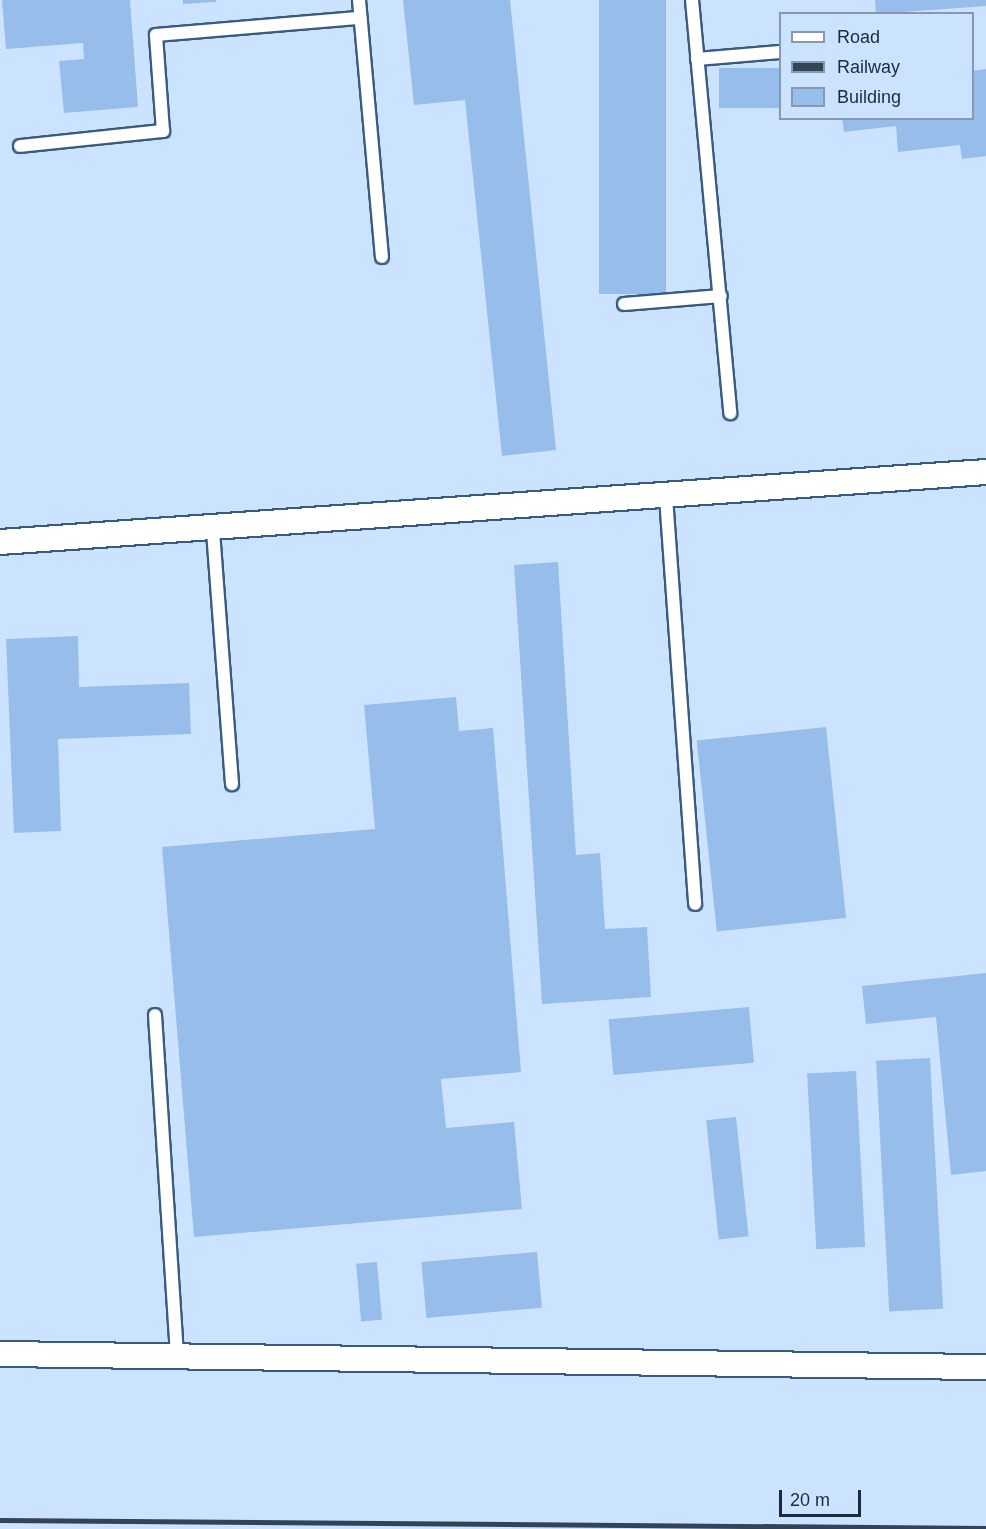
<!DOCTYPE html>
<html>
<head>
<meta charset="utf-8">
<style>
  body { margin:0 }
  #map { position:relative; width:986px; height:1529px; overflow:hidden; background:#cbe3ff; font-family:Helvetica,sans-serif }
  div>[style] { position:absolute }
  .building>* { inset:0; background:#97beea; transform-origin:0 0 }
  .roads { filter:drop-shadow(2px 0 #385b82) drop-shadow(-2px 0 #385b82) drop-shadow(0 2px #385b82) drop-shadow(0 -2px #385b82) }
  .lane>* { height:12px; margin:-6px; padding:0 6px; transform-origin:6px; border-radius:6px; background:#fff }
  .street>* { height:24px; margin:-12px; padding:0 12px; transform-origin:12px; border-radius:12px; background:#fff }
  .rail>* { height:4.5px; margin:-2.25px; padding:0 2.25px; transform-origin:2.25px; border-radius:2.25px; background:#344457 }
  span { translate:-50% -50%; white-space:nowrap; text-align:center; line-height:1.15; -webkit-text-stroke:4.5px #cbe3ff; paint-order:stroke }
  .legend { position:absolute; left:779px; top:12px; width:195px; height:108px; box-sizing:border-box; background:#cbe3ff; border:2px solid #8599b1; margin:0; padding:8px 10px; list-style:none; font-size:18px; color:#1b2a3c }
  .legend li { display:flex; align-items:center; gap:12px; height:30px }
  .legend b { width:30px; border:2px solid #8599b1 }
  .scale { position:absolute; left:779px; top:1490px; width:82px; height:27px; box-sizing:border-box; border:3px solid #1b2a3c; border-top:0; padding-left:8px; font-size:18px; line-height:21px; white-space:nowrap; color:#1b2a3c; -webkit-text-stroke:4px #cbe3ff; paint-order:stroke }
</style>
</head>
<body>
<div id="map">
  <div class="building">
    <div style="clip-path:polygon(2px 0,130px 0,138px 107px,64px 113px,59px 61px,84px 59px,83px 43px,6px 49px)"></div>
    <div style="clip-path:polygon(183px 0,216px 0,216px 2px,183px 4px)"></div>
    <div style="clip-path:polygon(403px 0,510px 0,556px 450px,502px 456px,465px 100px,414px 105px)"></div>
    <div style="left:599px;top:0;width:67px;height:294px"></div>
    <div style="clip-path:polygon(875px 0,986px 0,986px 6px,876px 14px)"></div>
    <div style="left:780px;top:68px;width:40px;height:61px;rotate:90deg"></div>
    <div style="clip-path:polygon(986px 69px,986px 156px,962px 159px,960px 145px,898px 152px,896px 126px,844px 132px,842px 118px,972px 118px,972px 71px)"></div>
    <div style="clip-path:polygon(558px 562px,576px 855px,600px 853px,605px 929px,647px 927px,651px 997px,542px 1004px,514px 565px)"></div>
    <div style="clip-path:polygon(78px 636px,79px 687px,189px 683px,191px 734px,58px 739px,61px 831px,14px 833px,6px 639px)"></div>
    <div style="clip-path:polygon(456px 697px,459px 731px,493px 728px,521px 1072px,441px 1079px,446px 1128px,514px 1122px,522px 1209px,194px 1237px,162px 847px,375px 829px,364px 705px)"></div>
    <div style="left:826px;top:727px;width:192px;height:130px;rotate:84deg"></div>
    <div style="clip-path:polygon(986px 973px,986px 1171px,951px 1175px,936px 1017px,866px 1024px,862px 986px)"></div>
    <div style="left:749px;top:1007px;width:56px;height:141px;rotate:85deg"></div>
    <div style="left:930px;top:1058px;width:251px;height:54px;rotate:87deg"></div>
    <div style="left:856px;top:1071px;width:176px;height:49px;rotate:87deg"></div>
    <div style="left:736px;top:1117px;width:120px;height:30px;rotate:84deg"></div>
    <div style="left:537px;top:1252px;width:56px;height:116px;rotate:85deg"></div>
    <div style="left:377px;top:1262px;width:58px;height:21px;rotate:85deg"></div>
  </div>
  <div class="roads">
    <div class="lane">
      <div style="left:359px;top:0;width:258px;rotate:84.9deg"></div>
      <div style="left:692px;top:0;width:415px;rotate:84.7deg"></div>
      <div style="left:697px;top:59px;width:83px;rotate:-4.8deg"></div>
      <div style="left:20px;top:146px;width:144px;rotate:-6deg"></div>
      <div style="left:163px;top:131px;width:96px;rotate:-94.2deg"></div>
      <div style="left:156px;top:35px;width:205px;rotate:-4.8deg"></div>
      <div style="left:624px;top:304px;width:97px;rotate:-4.7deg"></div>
      <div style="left:666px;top:497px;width:408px;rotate:85.9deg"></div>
      <div style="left:213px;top:531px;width:254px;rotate:85.7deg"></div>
      <div style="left:155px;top:1015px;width:343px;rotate:86.3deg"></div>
    </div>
    <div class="street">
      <div style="left:0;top:542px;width:988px;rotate:-4.06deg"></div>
      <div style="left:0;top:1354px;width:986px;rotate:0.76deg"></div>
    </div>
  </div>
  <div class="rail">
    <div style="left:0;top:1520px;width:986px;rotate:0.46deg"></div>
  </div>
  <ul class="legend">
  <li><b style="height:8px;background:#fff"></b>Road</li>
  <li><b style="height:8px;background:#344457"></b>Railway</li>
  <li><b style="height:16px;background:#97beea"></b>Building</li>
  </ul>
  <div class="scale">20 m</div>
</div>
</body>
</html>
